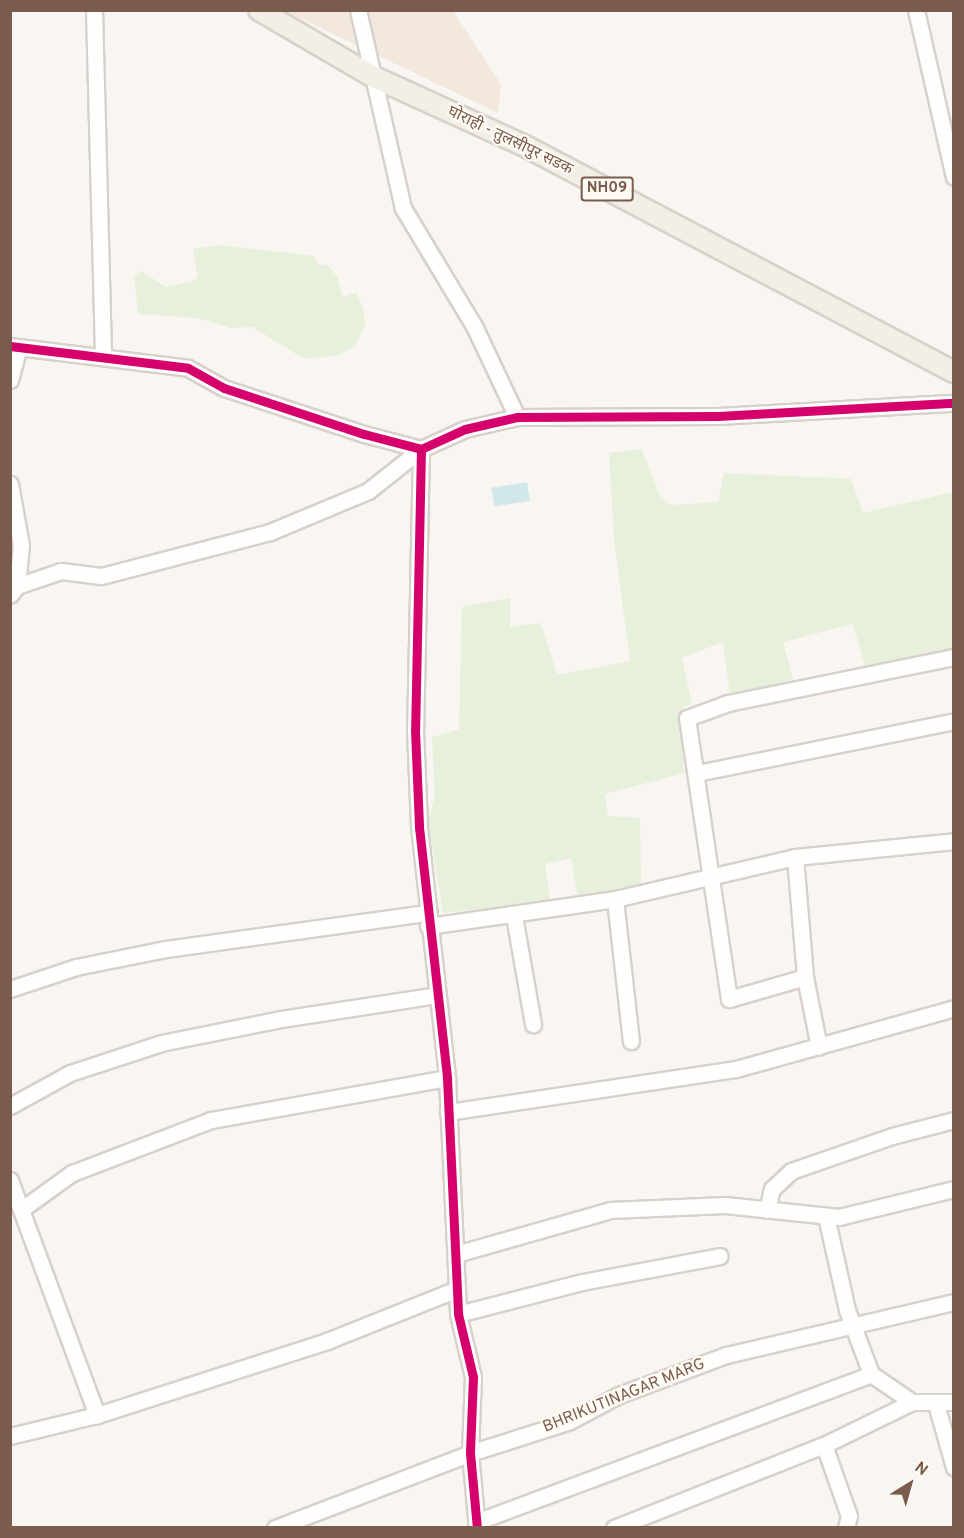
<!DOCTYPE html>
<html>
<head>
<meta charset="utf-8">
<style>
  body { margin:0 }
  #map { position:relative; width:964px; height:1538px; overflow:hidden; background:#f9f5f0; font-family:Overpass,"Noto Sans Devanagari",sans-serif }
  div>[style] { position:absolute }
  .residential>* { inset:0; background:#f2e8de }
  .green>* { inset:0; background:#e7f0db }
  .water>* { inset:0; background:#d0e8ea; transform-origin:0 0 }
  .roads { filter:drop-shadow(2px 0 #d7d1cb) drop-shadow(-2px 0 #d7d1cb) drop-shadow(0 2px #d7d1cb) drop-shadow(0 -2px #d7d1cb) }
  .minor>* { height:15px; margin:-7.5px; padding:0 7.5px; transform-origin:7.5px; border-radius:7.5px; background:#fefefd }
  .major>* { height:20px; margin:-10px; padding:0 10px; transform-origin:10px; border-radius:10px; background:#f3eee8 }
  .cycleway>* { height:9px; margin:-4.5px; padding:0 4.5px; transform-origin:4.5px; border-radius:4.5px; background:#d6006c }
  span { translate:-50% -50%; white-space:nowrap; text-align:center; line-height:1.15; -webkit-text-stroke:4.5px #fffaf3; paint-order:stroke }
  .shield-label span { padding:2px 4px; background:#fffaf3; border:2px solid; border-radius:4px; -webkit-text-stroke-width:0 }
  .shield-label { font-size:15px; color:#7a5c4d; font-weight:700 }
  .street-label { font-size:16px; color:#7a5c4d }
  .frame { position:absolute; inset:0; border:12px solid #7a5c4d; pointer-events:none }
  .north { position:absolute; left:880px; top:1454px; width:60px; height:60px; -webkit-text-stroke:4px #fffaf3; paint-order:stroke; rotate:37deg; font-size:16px; font-weight:700; line-height:24px; text-align:center; color:#7a5c4d }
  .north::after { content:''; display:block; margin:auto; width:21px; height:27px; background:#7a5c4d; clip-path:polygon(50% 0,100% 100%,50% 72%,0 100%) }
</style>
</head>
<body>
<div id="map">
  <div class="residential">
    <div style="clip-path:polygon(285px 11px,453px 11px,501px 84px,498px 113px)"></div>
  </div>
  <div class="green">
    <div style="clip-path:polygon(219px 245px,314px 256px,318px 264px,328px 266px,337px 276px,343px 297px,356px 293px,363px 308px,365px 324px,355px 346px,340px 355px,304px 359px,253px 327px,231px 328px,198px 318px,138px 314px,134px 276px,141px 271px,166px 287px,193px 281px,198px 277px,193px 249px)"></div>
    <div style="clip-path:polygon(642px 449px,660px 497px,670px 505px,718px 502px,724px 473px,851px 479px,863px 513px,953px 492px,953px 653px,866px 671px,853px 624px,783px 642px,794px 684px,730px 696px,723px 642px,682px 658px,692px 704px,684px 707px,680px 717px,684px 773px,605px 794px,608px 816px,640px 818px,641px 884px,578px 899px,571px 858px,545px 864px,550px 902px,443px 913px,428px 821px,435px 796px,432px 737px,459px 729px,462px 607px,510px 598px,510px 627px,541px 623px,557px 675px,630px 661px,614px 539px,609px 453px)"></div>
  </div>
  <div class="water">
    <div style="left:527px;top:482px;width:19px;height:36px;rotate:81deg"></div>
  </div>
  <div class="roads">
    <div class="minor">
      <div style="left:94px;top:10px;width:345px;rotate:88.5deg"></div>
      <div style="left:358px;top:10px;width:203px;rotate:77.2deg"></div>
      <div style="left:403px;top:208px;width:140px;rotate:59deg"></div>
      <div style="left:475px;top:328px;width:98px;rotate:64.7deg"></div>
      <div style="left:916px;top:10px;width:171px;rotate:77.2deg"></div>
      <div style="left:10px;top:346px;width:179px;rotate:7deg"></div>
      <div style="left:188px;top:368px;width:41px;rotate:29.1deg"></div>
      <div style="left:224px;top:388px;width:147px;rotate:18.2deg"></div>
      <div style="left:364px;top:434px;width:59px;rotate:14.7deg"></div>
      <div style="left:421px;top:449px;width:48px;rotate:-24.4deg"></div>
      <div style="left:465px;top:429px;width:53px;rotate:-13deg"></div>
      <div style="left:517px;top:417px;width:201px;rotate:-0.3deg"></div>
      <div style="left:718px;top:416px;width:236px;rotate:-3.2deg"></div>
      <div style="left:10px;top:380px;width:34px;rotate:-75deg"></div>
      <div style="left:421px;top:449px;width:281px;rotate:91.2deg"></div>
      <div style="left:415px;top:730px;width:97px;rotate:87.6deg"></div>
      <div style="left:419px;top:827px;width:253px;rotate:83.6deg"></div>
      <div style="left:447px;top:1078px;width:236px;rotate:87.3deg"></div>
      <div style="left:458px;top:1314px;width:65px;rotate:76.6deg"></div>
      <div style="left:473px;top:1377px;width:76px;rotate:92.3deg"></div>
      <div style="left:470px;top:1453px;width:75px;rotate:84.7deg"></div>
      <div style="left:10px;top:484px;width:62px;rotate:79.8deg"></div>
      <div style="left:21px;top:545px;width:41px;rotate:95.6deg"></div>
      <div style="left:17px;top:586px;width:11px;rotate:128deg"></div>
      <div style="left:17px;top:586px;width:46px;rotate:-18.8deg"></div>
      <div style="left:61px;top:571px;width:40px;rotate:7.1deg"></div>
      <div style="left:101px;top:576px;width:175px;rotate:-14.6deg"></div>
      <div style="left:270px;top:532px;width:106px;rotate:-22.7deg"></div>
      <div style="left:368px;top:491px;width:68px;rotate:-38.4deg"></div>
      <div style="left:697px;top:773px;width:262px;rotate:-11.4deg"></div>
      <div style="left:795px;top:857px;width:120px;rotate:85.2deg"></div>
      <div style="left:805px;top:977px;width:71px;rotate:78.7deg"></div>
      <div style="left:615px;top:899px;width:143px;rotate:83.6deg"></div>
      <div style="left:514px;top:916px;width:110px;rotate:80deg"></div>
      <div style="left:428px;top:926px;width:189px;rotate:-8.2deg"></div>
      <div style="left:615px;top:899px;width:185px;rotate:-13.1deg"></div>
      <div style="left:795px;top:857px;width:160px;rotate:-5.7deg"></div>
      <div style="left:805px;top:977px;width:79px;rotate:163.9deg"></div>
      <div style="left:729px;top:999px;width:284px;rotate:-98.5deg"></div>
      <div style="left:687px;top:718px;width:44px;rotate:-20.1deg"></div>
      <div style="left:728px;top:703px;width:231px;rotate:-11.5deg"></div>
      <div style="left:10px;top:989px;width:70px;rotate:-18.4deg"></div>
      <div style="left:76px;top:967px;width:92px;rotate:-11.3deg"></div>
      <div style="left:166px;top:949px;width:263px;rotate:-7.9deg"></div>
      <div style="left:10px;top:1106px;width:68px;rotate:-28.8deg"></div>
      <div style="left:70px;top:1073px;width:96px;rotate:-18.2deg"></div>
      <div style="left:161px;top:1043px;width:122px;rotate:-11.3deg"></div>
      <div style="left:281px;top:1019px;width:159px;rotate:-8.7deg"></div>
      <div style="left:448px;top:1112px;width:291px;rotate:-8.5deg"></div>
      <div style="left:736px;top:1069px;width:226px;rotate:-15.6deg"></div>
      <div style="left:10px;top:1180px;width:251px;rotate:69.7deg"></div>
      <div style="left:22px;top:1209px;width:62px;rotate:-35.8deg"></div>
      <div style="left:72px;top:1173px;width:149px;rotate:-20.9deg"></div>
      <div style="left:211px;top:1120px;width:240px;rotate:-10.1deg"></div>
      <div style="left:767px;top:1210px;width:22px;rotate:-77deg"></div>
      <div style="left:772px;top:1189px;width:26px;rotate:-43deg"></div>
      <div style="left:791px;top:1171px;width:107px;rotate:-19.1deg"></div>
      <div style="left:892px;top:1136px;width:64px;rotate:-14.5deg"></div>
      <div style="left:826px;top:1216px;width:96px;rotate:77.4deg"></div>
      <div style="left:847px;top:1310px;width:68px;rotate:69.4deg"></div>
      <div style="left:456px;top:1254px;width:160px;rotate:-15.9deg"></div>
      <div style="left:610px;top:1210px;width:115px;rotate:-2.5deg"></div>
      <div style="left:725px;top:1205px;width:115px;rotate:6deg"></div>
      <div style="left:839px;top:1217px;width:118px;rotate:-13.7deg"></div>
      <div style="left:458px;top:1314px;width:128px;rotate:-14.5deg"></div>
      <div style="left:582px;top:1282px;width:140px;rotate:-10.7deg"></div>
      <div style="left:936px;top:1404px;width:66px;rotate:74.1deg"></div>
      <div style="left:10px;top:1436px;width:89px;rotate:-13.6deg"></div>
      <div style="left:97px;top:1415px;width:242px;rotate:-17.8deg"></div>
      <div style="left:327px;top:1341px;width:140px;rotate:-21.8deg"></div>
      <div style="left:824px;top:1445px;width:75px;rotate:70.6deg"></div>
      <div style="left:849px;top:1516px;width:12px;rotate:104deg"></div>
      <div style="left:476px;top:1522px;width:422px;rotate:-20.5deg"></div>
      <div style="left:871px;top:1374px;width:50px;rotate:34.3deg"></div>
      <div style="left:275px;top:1528px;width:209px;rotate:-21deg"></div>
      <div style="left:470px;top:1453px;width:105px;rotate:-17.7deg"></div>
      <div style="left:570px;top:1421px;width:55px;rotate:-28deg"></div>
      <div style="left:619px;top:1395px;width:114px;rotate:-20.5deg"></div>
      <div style="left:726px;top:1355px;width:234px;rotate:-13.1deg"></div>
      <div style="left:614px;top:1528px;width:226px;rotate:-21.6deg"></div>
      <div style="left:824px;top:1445px;width:98px;rotate:-26deg"></div>
      <div style="left:912px;top:1402px;width:42px"></div>
    </div>
    <div class="major">
      <div style="left:259px;top:10px;width:131px;rotate:30.3deg"></div>
      <div style="left:372px;top:76px;width:170px;rotate:24.6deg"></div>
      <div style="left:527px;top:147px;width:483px;rotate:27.8deg"></div>
    </div>
  </div>
  <div class="cycleway">
    <div style="left:10px;top:346px;width:179px;rotate:7deg"></div>
    <div style="left:188px;top:368px;width:41px;rotate:29.1deg"></div>
    <div style="left:224px;top:388px;width:147px;rotate:18.2deg"></div>
    <div style="left:364px;top:434px;width:59px;rotate:14.7deg"></div>
    <div style="left:421px;top:449px;width:48px;rotate:-24.4deg"></div>
    <div style="left:465px;top:429px;width:53px;rotate:-13deg"></div>
    <div style="left:517px;top:417px;width:201px;rotate:-0.3deg"></div>
    <div style="left:718px;top:416px;width:236px;rotate:-3.2deg"></div>
    <div style="left:421px;top:449px;width:281px;rotate:91.2deg"></div>
    <div style="left:415px;top:730px;width:97px;rotate:87.6deg"></div>
    <div style="left:419px;top:827px;width:253px;rotate:83.6deg"></div>
    <div style="left:447px;top:1078px;width:236px;rotate:87.3deg"></div>
    <div style="left:458px;top:1314px;width:65px;rotate:76.6deg"></div>
    <div style="left:473px;top:1377px;width:76px;rotate:92.3deg"></div>
    <div style="left:470px;top:1453px;width:75px;rotate:84.7deg"></div>
  </div>
  <div class="shield-label">
    <span style="left:607px;top:189px">NH09</span>
  </div>
  <div class="street-label">
    <span style="left:510px;top:141px;rotate:26deg">घोराही - तुलसीपुर सडक</span>
    <span style="left:624px;top:1396px;rotate:-22deg">BHRIKUTINAGAR MARG</span>
  </div>
  <div class="frame"></div>
  <div class="north">N</div>
</div>
</body>
</html>
